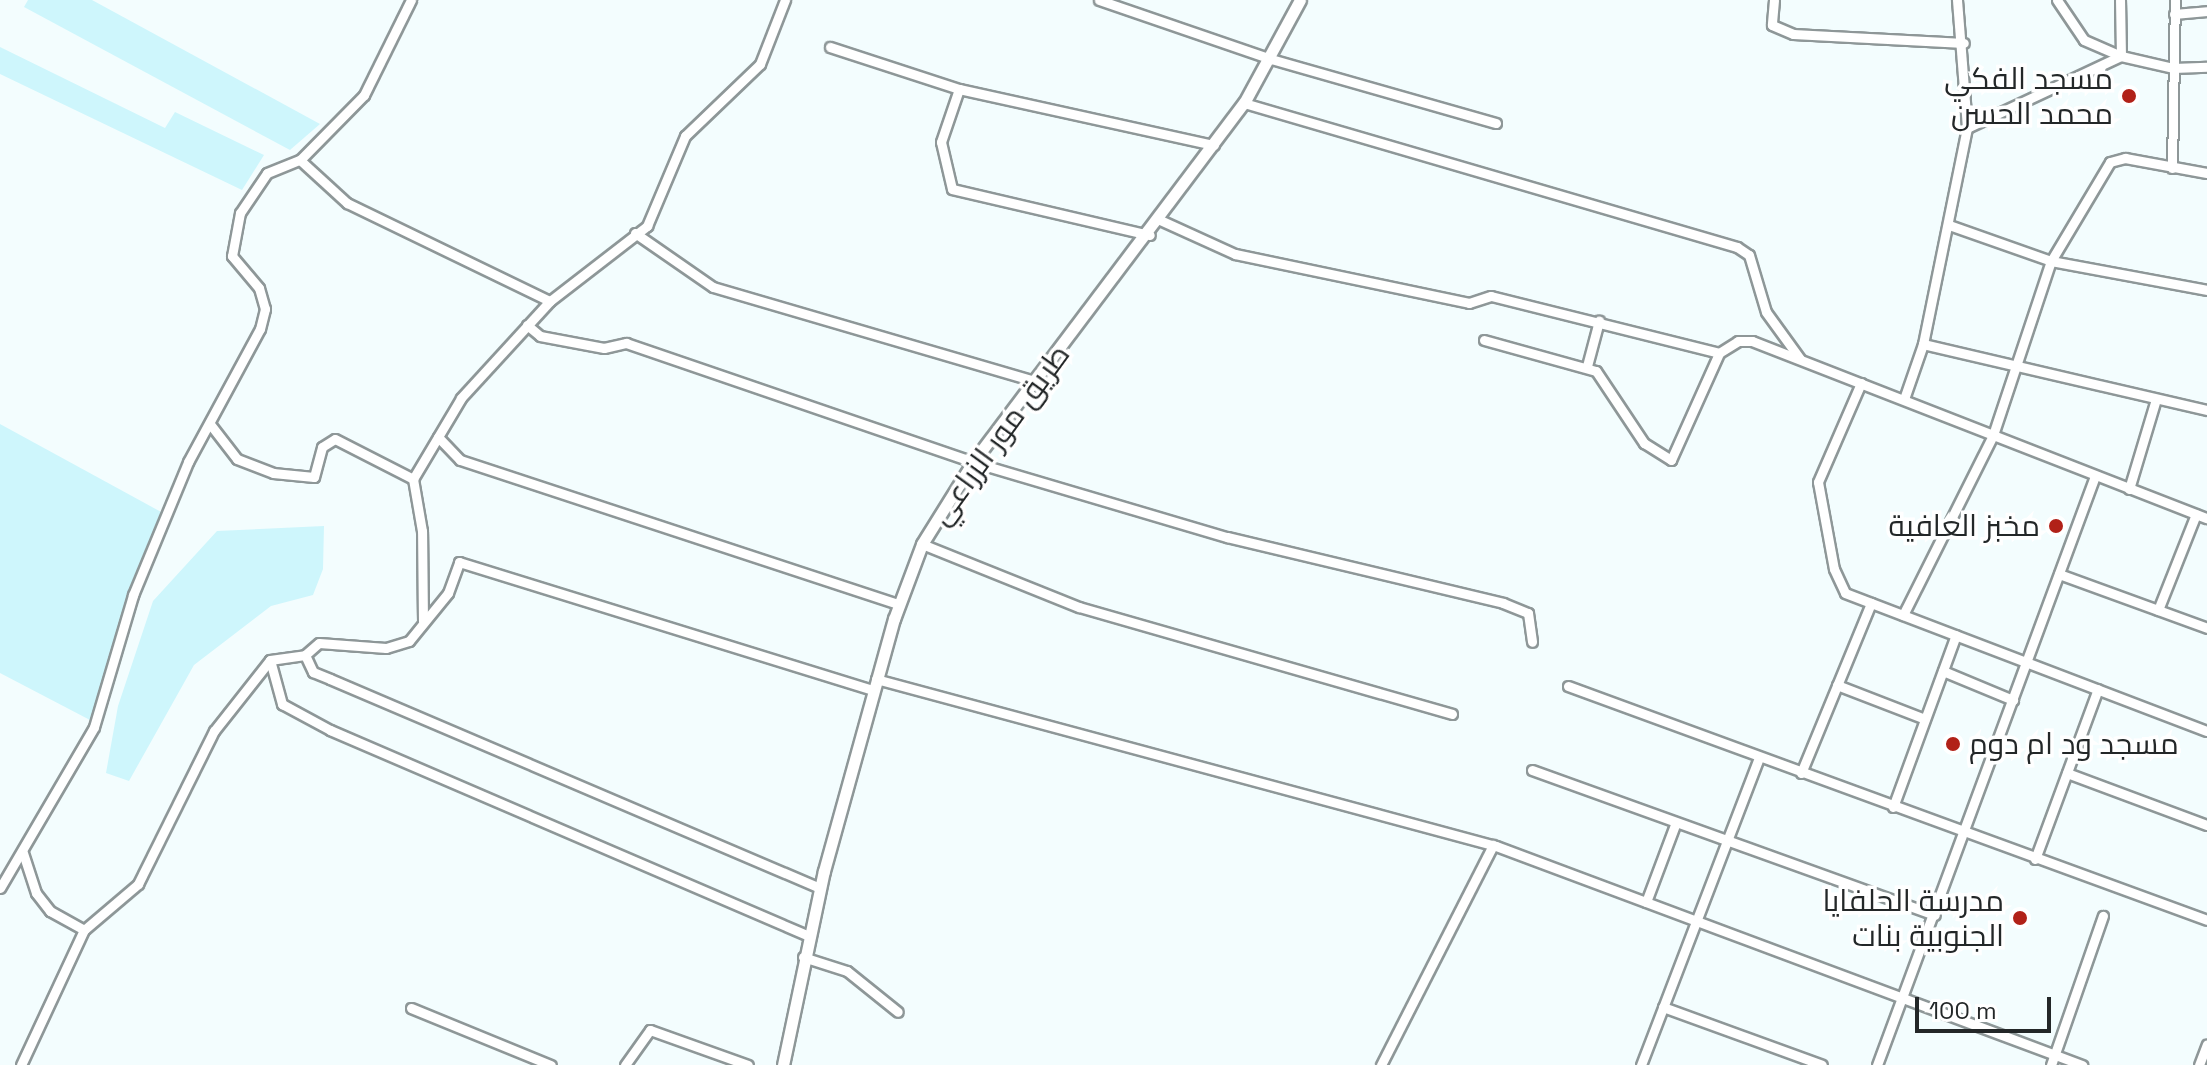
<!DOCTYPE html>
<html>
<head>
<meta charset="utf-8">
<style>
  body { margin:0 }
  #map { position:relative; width:2207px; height:1065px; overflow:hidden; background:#f3fdfe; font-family:"Space Grotesk",Cairo,sans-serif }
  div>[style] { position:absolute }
  .green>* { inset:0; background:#cef6fc }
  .roads { filter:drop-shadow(2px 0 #8e9798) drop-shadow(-2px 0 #8e9798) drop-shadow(0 2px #8e9798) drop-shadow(0 -2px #8e9798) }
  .minor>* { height:9px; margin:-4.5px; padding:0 4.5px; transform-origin:4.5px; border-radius:4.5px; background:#fff }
  .tertiary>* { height:11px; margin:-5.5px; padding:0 5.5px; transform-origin:5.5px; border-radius:5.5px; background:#fff }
  .dots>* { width:22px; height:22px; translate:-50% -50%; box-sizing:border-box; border:4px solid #fff; border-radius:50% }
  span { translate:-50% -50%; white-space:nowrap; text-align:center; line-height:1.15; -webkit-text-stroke:7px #fff; paint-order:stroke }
  .poi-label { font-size:30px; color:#232728 }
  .right { translate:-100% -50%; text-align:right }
  .left { translate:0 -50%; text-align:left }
  .street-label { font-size:30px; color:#232728 }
  .scale { position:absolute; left:1915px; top:997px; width:136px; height:36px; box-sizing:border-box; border:4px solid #232728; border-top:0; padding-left:10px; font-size:24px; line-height:28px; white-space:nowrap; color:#232728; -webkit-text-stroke:6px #fff; paint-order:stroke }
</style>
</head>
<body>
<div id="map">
  <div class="green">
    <div style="clip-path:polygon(28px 0,92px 0,320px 124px,290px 150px,24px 7px)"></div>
    <div style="clip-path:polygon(0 47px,165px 128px,175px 112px,264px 155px,242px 190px,0 74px)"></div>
    <div style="clip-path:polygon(0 424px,163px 513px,90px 720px,0 673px)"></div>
    <div style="clip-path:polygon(324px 526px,323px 569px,313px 595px,271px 606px,194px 665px,129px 781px,106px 773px,118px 706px,153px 601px,217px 531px)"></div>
  </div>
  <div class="roads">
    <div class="minor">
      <div style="left:1099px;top:0;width:182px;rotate:18.9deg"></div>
      <div style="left:1271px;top:59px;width:234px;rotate:15.9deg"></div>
      <div style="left:1774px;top:0;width:25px;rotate:95deg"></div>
      <div style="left:1772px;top:25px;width:23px;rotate:23deg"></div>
      <div style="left:1793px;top:34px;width:171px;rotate:3deg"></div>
      <div style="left:1957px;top:0;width:128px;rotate:85.5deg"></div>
      <div style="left:2057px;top:0;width:48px;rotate:56deg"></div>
      <div style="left:2084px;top:40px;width:40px;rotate:23.4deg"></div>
      <div style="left:2121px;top:56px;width:56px;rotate:-91deg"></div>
      <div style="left:2174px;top:14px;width:33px;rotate:-5deg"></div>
      <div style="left:830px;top:47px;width:136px;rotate:18deg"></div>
      <div style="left:959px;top:89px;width:261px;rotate:12.4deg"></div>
      <div style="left:959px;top:89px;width:56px;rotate:108.8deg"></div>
      <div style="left:941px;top:142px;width:48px;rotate:76.8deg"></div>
      <div style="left:952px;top:189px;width:203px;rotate:13.1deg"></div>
      <div style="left:1244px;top:103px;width:514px;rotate:16.28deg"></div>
      <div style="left:1737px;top:247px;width:14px;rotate:34deg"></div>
      <div style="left:1749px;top:255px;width:59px;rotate:73.4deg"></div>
      <div style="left:1766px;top:312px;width:58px;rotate:54.1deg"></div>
      <div style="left:300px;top:160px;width:64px;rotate:42.5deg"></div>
      <div style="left:347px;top:203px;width:225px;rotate:25.8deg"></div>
      <div style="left:2172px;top:168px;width:168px;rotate:-89deg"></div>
      <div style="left:1160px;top:220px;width:82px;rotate:24.4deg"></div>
      <div style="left:1235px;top:254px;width:239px;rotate:11.8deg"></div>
      <div style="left:1469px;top:303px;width:23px;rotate:-18deg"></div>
      <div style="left:1491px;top:296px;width:235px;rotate:14deg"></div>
      <div style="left:1949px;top:225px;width:108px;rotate:19.4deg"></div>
      <div style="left:2051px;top:261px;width:159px;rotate:10.5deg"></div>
      <div style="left:635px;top:233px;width:95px;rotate:34.7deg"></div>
      <div style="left:713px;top:287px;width:338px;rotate:16.3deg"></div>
      <div style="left:527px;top:325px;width:17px;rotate:40deg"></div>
      <div style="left:540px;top:336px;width:65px;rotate:10.6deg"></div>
      <div style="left:604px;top:348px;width:23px;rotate:-13deg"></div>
      <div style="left:626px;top:343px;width:367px;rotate:18.9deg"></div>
      <div style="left:973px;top:462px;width:265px;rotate:16.5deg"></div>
      <div style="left:1227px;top:537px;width:284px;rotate:13.4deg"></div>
      <div style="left:1503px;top:603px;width:27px;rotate:22deg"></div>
      <div style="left:1528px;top:613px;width:29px;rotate:82deg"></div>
      <div style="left:1484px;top:340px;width:116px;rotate:15.5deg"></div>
      <div style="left:1596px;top:371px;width:87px;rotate:56.3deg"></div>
      <div style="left:1644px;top:443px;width:32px;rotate:32deg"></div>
      <div style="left:1671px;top:460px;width:117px;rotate:-65.8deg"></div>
      <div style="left:1719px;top:353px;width:22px;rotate:-32deg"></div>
      <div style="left:1738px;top:341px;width:14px"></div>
      <div style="left:1752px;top:341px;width:488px;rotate:21.3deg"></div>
      <div style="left:1923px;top:344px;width:292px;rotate:13.1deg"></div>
      <div style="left:1587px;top:366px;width:47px;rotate:-75.1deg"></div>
      <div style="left:1861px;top:383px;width:108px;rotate:113.5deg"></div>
      <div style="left:1818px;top:482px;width:88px;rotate:79.6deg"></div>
      <div style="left:1834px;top:569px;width:26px;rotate:65deg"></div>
      <div style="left:1845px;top:593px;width:387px;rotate:20.9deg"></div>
      <div style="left:1904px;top:399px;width:58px;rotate:-70.9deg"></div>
      <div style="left:1923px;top:344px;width:220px;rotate:-78.5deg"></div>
      <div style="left:1967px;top:128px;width:170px;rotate:-25.1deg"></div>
      <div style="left:2121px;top:56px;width:53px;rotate:13deg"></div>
      <div style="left:2173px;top:68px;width:34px;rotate:-2deg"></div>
      <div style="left:210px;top:424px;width:44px;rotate:52.4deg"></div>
      <div style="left:237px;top:459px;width:39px;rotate:21deg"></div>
      <div style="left:273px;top:473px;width:41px;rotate:5.6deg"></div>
      <div style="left:314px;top:477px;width:31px;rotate:-75deg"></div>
      <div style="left:322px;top:447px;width:15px;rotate:-32deg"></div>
      <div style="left:335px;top:439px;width:88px;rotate:27.1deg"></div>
      <div style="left:438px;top:437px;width:32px;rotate:46deg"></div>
      <div style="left:460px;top:460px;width:462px;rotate:18.2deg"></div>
      <div style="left:2129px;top:489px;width:94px;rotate:-73.3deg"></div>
      <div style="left:922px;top:544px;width:169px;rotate:21.9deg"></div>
      <div style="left:1079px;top:607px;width:388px;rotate:16deg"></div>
      <div style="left:2059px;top:574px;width:158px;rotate:20deg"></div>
      <div style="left:2158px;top:610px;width:103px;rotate:-68.4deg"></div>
      <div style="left:1903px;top:615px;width:201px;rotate:-63.4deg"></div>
      <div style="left:1993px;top:435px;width:183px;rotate:-71.6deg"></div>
      <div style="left:2051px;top:261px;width:115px;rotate:-59.2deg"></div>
      <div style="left:2110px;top:162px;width:16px;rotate:-15deg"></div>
      <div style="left:2125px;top:158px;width:83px;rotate:10.4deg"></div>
      <div style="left:423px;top:621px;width:90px;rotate:-90.6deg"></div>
      <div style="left:422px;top:531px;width:53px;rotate:-99.8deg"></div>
      <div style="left:413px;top:479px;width:94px;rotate:-59.3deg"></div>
      <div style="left:461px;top:398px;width:132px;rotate:-47.5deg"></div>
      <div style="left:550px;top:301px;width:123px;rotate:-37.7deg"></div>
      <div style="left:647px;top:226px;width:98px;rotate:-67.1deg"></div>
      <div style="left:685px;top:136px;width:104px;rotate:-43.8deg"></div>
      <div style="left:760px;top:64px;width:69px;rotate:-68.7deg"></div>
      <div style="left:305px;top:655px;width:19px;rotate:65deg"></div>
      <div style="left:313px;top:672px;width:18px;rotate:22deg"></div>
      <div style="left:330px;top:679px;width:533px;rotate:23.1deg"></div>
      <div style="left:270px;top:660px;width:46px;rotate:74.7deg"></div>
      <div style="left:282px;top:704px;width:55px;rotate:28.4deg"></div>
      <div style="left:330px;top:730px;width:521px;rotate:23.27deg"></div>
      <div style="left:1943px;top:671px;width:76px;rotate:22.5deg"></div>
      <div style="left:876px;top:679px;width:642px;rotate:15.08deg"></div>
      <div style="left:1496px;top:846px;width:626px;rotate:20.49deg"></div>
      <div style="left:1837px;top:685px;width:94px;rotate:21.1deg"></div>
      <div style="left:1568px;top:686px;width:680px;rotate:20.11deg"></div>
      <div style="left:1532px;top:770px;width:428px;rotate:19.8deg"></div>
      <div style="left:1801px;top:773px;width:184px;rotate:-67.6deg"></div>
      <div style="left:2067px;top:773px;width:149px;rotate:20.4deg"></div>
      <div style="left:1893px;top:807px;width:183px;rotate:-69.9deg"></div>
      <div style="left:23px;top:853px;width:42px;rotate:72deg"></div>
      <div style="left:36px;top:893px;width:23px;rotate:52deg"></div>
      <div style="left:50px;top:911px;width:39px;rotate:29deg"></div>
      <div style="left:2035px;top:859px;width:181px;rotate:-69.7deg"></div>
      <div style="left:0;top:888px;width:186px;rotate:-59.7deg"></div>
      <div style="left:94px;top:727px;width:138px;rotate:-73.5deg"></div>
      <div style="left:133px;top:595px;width:144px;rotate:-67.5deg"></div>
      <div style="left:188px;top:462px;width:151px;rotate:-61.6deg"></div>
      <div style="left:260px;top:329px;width:21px;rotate:-76deg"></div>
      <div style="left:265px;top:309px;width:22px;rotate:-106deg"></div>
      <div style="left:259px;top:288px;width:42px;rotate:-130.2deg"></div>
      <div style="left:232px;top:256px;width:44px;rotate:-79.5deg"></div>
      <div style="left:240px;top:213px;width:48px;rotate:-56deg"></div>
      <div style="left:267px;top:173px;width:35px;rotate:-22deg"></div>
      <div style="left:300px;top:160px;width:91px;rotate:-45.4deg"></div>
      <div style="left:364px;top:95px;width:106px;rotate:-63.7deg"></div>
      <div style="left:1646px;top:902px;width:85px;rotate:-69.4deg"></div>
      <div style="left:803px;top:957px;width:46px;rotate:17.7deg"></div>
      <div style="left:847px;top:971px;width:65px;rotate:38.8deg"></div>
      <div style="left:1663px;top:1007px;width:169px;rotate:20deg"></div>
      <div style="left:411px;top:1008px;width:151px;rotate:22.2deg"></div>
      <div style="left:21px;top:1065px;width:149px;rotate:-65deg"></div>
      <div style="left:84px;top:930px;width:71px;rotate:-40.4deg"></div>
      <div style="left:138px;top:884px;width:171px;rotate:-63.6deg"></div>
      <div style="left:214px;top:731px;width:90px;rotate:-51.7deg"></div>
      <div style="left:270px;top:660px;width:35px;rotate:-8deg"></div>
      <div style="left:305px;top:655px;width:18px;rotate:-41deg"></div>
      <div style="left:319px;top:643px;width:67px;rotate:4.3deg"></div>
      <div style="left:386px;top:648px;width:24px;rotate:-17deg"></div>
      <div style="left:409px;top:641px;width:62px;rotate:-50.9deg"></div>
      <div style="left:448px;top:593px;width:33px;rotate:-70deg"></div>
      <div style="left:459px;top:562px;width:433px;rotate:17.2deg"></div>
      <div style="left:625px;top:1065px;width:43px;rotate:-54.5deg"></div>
      <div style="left:650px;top:1030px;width:104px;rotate:19.7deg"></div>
      <div style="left:1381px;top:1065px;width:247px;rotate:-63deg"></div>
      <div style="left:1641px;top:1065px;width:330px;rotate:-69deg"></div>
      <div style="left:1877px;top:1065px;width:628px;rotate:-69.69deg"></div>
      <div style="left:2051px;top:1065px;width:158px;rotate:-70.8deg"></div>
      <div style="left:2199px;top:1065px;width:22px;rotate:-69deg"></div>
    </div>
    <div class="tertiary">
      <div style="left:783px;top:1065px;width:198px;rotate:-78.1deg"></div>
      <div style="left:824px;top:871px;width:262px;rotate:-74.5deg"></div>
      <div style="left:894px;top:619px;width:80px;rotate:-69.5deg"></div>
      <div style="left:922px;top:544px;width:97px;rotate:-58.1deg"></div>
      <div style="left:973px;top:462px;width:450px;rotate:-53deg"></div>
      <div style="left:1244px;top:103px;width:117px;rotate:-61.5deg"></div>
    </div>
  </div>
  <div class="dots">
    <div style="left:2129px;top:96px;background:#b12118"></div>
    <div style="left:2056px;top:526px;background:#b12118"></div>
    <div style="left:1953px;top:744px;background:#b12118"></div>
    <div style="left:2020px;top:918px;background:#b12118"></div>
  </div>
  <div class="poi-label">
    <span class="right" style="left:2113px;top:96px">مسجد الفكي<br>محمد الحسن</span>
    <span class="right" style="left:2040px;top:526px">مخبز العافية</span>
    <span class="left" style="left:1969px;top:744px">مسجد ود ام دوم</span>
    <span class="right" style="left:2004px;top:918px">مدرسة الحلفايا<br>الجنوبية بنات</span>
  </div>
  <div class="street-label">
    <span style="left:1000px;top:435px;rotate:-54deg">طريق مور الزراعي</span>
  </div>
  <div class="scale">100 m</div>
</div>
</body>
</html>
